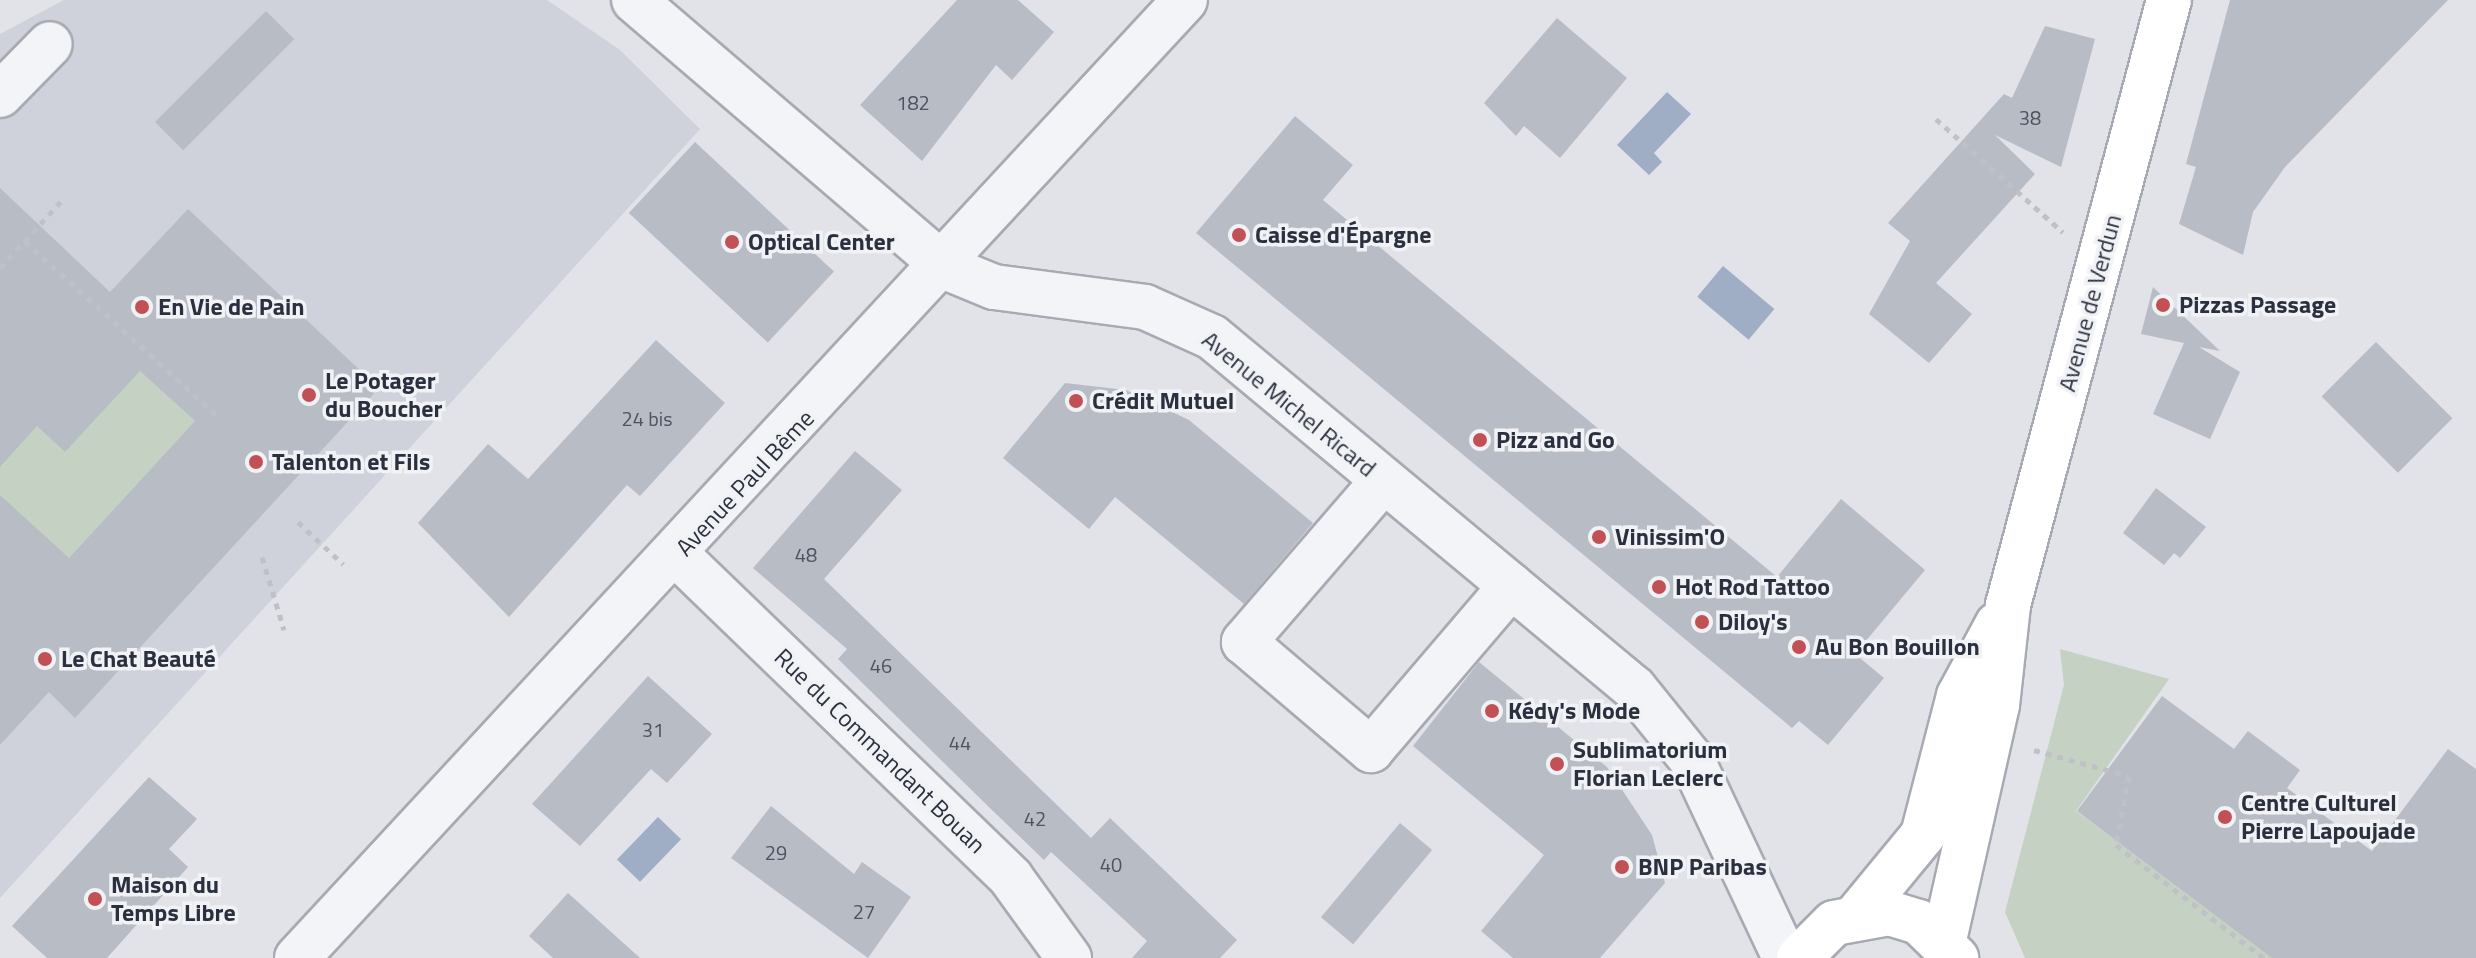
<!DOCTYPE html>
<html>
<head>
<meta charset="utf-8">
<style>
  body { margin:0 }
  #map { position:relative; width:2476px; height:958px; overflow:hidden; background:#e1e3e8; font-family:"Titillium Web",sans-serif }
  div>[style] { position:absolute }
  .built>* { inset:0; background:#cfd2da }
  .green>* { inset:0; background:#c5d1c3 }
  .water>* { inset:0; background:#9fadc5; transform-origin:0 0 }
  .building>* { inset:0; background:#b8bcc5; transform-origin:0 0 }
  .path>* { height:5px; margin-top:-2.5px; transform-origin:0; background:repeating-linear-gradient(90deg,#bfc1c7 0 6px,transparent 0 12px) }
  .roads { filter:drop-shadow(2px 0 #a7aab2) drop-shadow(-2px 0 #a7aab2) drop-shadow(0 2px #a7aab2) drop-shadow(0 -2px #a7aab2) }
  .minor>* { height:44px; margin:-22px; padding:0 22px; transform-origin:22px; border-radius:22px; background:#f3f4f7 }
  .major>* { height:44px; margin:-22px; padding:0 22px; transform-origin:22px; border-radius:22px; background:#fff }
  .dots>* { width:22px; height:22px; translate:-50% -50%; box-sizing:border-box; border:4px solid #f0f2f6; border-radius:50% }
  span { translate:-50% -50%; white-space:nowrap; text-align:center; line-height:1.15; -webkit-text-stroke:7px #f0f2f6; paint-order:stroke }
  .number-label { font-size:20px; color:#4e5360 }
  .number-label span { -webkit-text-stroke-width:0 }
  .poi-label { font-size:24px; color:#2b303e; font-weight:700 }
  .left { translate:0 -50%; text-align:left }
  .street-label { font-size:24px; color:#2b303e }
</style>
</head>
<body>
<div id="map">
  <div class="built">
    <div style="clip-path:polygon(64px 0,547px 0,620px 50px,700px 129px,0 898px,0 34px)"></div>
  </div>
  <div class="green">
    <div style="clip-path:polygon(111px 345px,195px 421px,44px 585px,39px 531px,14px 508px,0 523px,0 467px,37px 426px,65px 452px,115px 398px)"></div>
    <div style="clip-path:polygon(2060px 649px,2169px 679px,2076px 811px,2277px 958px,2025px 958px,2005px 912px,2064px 685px)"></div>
  </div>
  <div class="water">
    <div style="clip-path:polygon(1667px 92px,1691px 114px,1654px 153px,1662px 162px,1649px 175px,1617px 145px)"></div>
    <div style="left:1723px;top:266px;width:67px;height:40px;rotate:40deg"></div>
    <div style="left:658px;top:817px;width:32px;height:59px;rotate:44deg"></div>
  </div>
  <div class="building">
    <div style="clip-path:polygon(957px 0,1018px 0,1054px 32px,1012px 80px,996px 65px,922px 161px,860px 105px)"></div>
    <div style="clip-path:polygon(2230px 0,2448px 0,2285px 167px,2253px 212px,2243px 255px,2179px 224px,2196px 167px,2186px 164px)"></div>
    <div style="left:266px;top:11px;width:40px;height:157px;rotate:45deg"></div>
    <div style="clip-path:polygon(1557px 18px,1627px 78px,1560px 158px,1524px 126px,1516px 136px,1484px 103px)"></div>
    <div style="clip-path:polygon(2045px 26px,2095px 39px,2061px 167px,1995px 135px,2035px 174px,1936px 283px,1972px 314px,1929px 363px,1869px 314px,1910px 241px,1888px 223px,2004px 94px,2012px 98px)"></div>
    <div style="clip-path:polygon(1295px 116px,1353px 165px,1323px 200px,1777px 577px,1841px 499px,1925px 570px,1855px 654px,1884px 678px,1828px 745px,1799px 721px,1792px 728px,1196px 233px)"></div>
    <div style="left:695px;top:142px;width:190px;height:97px;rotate:43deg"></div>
    <div style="clip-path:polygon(0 188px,110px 292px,188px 209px,379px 388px,75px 718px,49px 692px,0 745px,0 495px,69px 558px,195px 421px,140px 371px,65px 452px,37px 426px,0 467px)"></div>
    <div style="clip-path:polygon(2153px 287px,2220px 351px,2199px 347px,2240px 372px,2210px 439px,2153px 414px,2184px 343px,2141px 334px)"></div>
    <div style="clip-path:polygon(656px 340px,725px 403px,640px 496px,627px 485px,509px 617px,418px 523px,488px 444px,528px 479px)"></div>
    <div style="left:2376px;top:342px;width:108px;height:77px;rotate:45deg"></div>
    <div style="clip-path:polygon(1065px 383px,1126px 390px,1189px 420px,1313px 523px,1244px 604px,1115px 497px,1089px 529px,1003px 458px)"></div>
    <div style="clip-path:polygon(855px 451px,902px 490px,824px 579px,1091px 838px,1110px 818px,1237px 940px,1220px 958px,1132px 958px,1147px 941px,1051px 852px,1044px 860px,993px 811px,838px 659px,847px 649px,753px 568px)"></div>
    <div style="clip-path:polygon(2156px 488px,2206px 527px,2180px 558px,2174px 553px,2164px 565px,2123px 533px)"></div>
    <div style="clip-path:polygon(1479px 662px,1607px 767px,1652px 835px,1665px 883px,1600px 958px,1513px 958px,1481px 931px,1544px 855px,1413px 746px)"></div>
    <div style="clip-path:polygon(648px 676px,712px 734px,667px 783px,651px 769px,580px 846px,532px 804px)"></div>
    <div style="clip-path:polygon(2162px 696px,2234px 749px,2248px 731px,2300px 770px,2287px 788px,2372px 851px,2448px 749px,2476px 769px,2476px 958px,2272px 958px,2077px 811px)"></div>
    <div style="clip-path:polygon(149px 777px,197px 819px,169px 849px,188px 867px,107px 958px,47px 958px,12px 926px)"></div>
    <div style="clip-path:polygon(771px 806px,854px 874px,862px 862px,911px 897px,868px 958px,731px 858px)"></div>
    <div style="left:1400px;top:823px;width:42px;height:123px;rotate:40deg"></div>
    <div style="clip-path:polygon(568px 893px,640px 958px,553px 958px,529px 936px)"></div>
  </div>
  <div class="path">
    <div style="left:1936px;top:119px;width:170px;rotate:41.7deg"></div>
    <div style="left:25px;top:241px;width:258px;rotate:42.3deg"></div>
    <div style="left:0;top:268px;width:95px;rotate:-47.6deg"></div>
    <div style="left:0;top:371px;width:1px;rotate:45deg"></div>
    <div style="left:298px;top:522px;width:62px;rotate:43deg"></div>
    <div style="left:262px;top:557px;width:76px;rotate:73.2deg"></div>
    <div style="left:2034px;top:750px;width:98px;rotate:15.3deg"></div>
    <div style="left:2129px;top:776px;width:70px;rotate:100.7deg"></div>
    <div style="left:2116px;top:845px;width:186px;rotate:37.4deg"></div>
  </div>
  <div class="roads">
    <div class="minor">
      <div style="left:634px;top:0;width:410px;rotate:40.6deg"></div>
      <div style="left:945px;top:267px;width:53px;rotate:22.2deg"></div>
      <div style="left:994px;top:287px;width:152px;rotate:7.5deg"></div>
      <div style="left:1145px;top:307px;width:73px;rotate:24.1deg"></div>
      <div style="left:1212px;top:337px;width:549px;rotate:39.75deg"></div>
      <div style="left:1634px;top:688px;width:92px;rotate:51.1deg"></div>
      <div style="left:1692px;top:760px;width:219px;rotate:64.8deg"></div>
      <div style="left:0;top:95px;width:71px;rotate:-45.6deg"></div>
      <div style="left:1383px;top:481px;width:213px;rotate:130.8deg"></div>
      <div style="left:1244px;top:642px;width:167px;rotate:40.4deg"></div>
      <div style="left:1371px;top:750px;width:216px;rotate:-49.5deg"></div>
      <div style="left:678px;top:556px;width:463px;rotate:44deg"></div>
      <div style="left:1011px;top:878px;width:99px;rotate:54.1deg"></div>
      <div style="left:297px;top:958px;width:1306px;rotate:-47.17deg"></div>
    </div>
    <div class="major">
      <div style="left:1857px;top:915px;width:104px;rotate:-50.5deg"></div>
      <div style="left:1923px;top:835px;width:144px;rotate:-75.5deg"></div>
      <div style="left:1959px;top:696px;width:81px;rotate:-61.8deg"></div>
      <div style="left:1944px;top:940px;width:241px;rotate:-77.3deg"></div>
      <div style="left:1997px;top:705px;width:101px;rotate:-83.7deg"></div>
      <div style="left:2008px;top:605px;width:626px;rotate:-75.1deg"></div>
      <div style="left:1799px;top:958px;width:49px;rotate:-45deg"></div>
      <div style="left:1834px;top:923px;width:56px;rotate:-10.3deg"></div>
      <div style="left:1889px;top:913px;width:31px;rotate:17deg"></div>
      <div style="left:1919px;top:922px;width:52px;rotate:44.2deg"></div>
    </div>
  </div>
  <div class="dots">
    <div style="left:1239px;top:235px;background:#c25155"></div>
    <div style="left:732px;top:242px;background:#c25155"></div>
    <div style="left:2163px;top:305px;background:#c25155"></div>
    <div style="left:142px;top:307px;background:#c25155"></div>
    <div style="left:309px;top:395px;background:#c25155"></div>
    <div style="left:1076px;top:401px;background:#c25155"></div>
    <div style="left:1480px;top:440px;background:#c25155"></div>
    <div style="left:256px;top:462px;background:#c25155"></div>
    <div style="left:1599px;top:537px;background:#c25155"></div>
    <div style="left:1659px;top:587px;background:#c25155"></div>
    <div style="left:1702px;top:622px;background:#c25155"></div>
    <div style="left:1799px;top:647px;background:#c25155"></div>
    <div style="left:45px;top:659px;background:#c25155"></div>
    <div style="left:1492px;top:711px;background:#c25155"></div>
    <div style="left:1557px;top:764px;background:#c25155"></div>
    <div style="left:2225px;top:817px;background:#c25155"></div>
    <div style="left:1622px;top:867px;background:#c25155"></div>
    <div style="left:95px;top:899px;background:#c25155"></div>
  </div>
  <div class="number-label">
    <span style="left:913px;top:102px">182</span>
    <span style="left:2030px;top:117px">38</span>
    <span style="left:647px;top:418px">24 bis</span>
    <span style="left:806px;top:554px">48</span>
    <span style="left:881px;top:665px">46</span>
    <span style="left:653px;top:729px">31</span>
    <span style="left:960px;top:742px">44</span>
    <span style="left:1035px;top:818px">42</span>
    <span style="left:776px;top:852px">29</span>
    <span style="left:1111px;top:864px">40</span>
    <span style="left:864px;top:911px">27</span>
  </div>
  <div class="poi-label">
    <span class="left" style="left:1255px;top:235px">Caisse d'Épargne</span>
    <span class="left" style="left:748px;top:242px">Optical Center</span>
    <span class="left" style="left:2179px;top:305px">Pizzas Passage</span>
    <span class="left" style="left:158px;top:307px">En Vie de Pain</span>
    <span class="left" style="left:325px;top:395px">Le Potager<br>du Boucher</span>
    <span class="left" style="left:1092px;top:401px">Crédit Mutuel</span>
    <span class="left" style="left:1496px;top:440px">Pizz and Go</span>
    <span class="left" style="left:272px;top:462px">Talenton et Fils</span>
    <span class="left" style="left:1615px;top:537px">Vinissim'O</span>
    <span class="left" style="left:1675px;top:587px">Hot Rod Tattoo</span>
    <span class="left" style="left:1718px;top:622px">Diloy's</span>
    <span class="left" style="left:1815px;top:647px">Au Bon Bouillon</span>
    <span class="left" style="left:61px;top:659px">Le Chat Beauté</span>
    <span class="left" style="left:1508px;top:711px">Kédy's Mode</span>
    <span class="left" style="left:1573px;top:764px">Sublimatorium<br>Florian Leclerc</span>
    <span class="left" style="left:2241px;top:817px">Centre Culturel<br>Pierre Lapoujade</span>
    <span class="left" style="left:1638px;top:867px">BNP Paribas</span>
    <span class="left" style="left:111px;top:899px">Maison du<br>Temps Libre</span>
  </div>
  <div class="street-label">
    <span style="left:2090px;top:303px;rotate:-75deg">Avenue de Verdun</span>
    <span style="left:1289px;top:404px;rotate:39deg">Avenue Michel Ricard</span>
    <span style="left:745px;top:483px;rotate:-47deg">Avenue Paul Bême</span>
    <span style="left:880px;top:751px;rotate:44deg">Rue du Commandant Bouan</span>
  </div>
</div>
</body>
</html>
